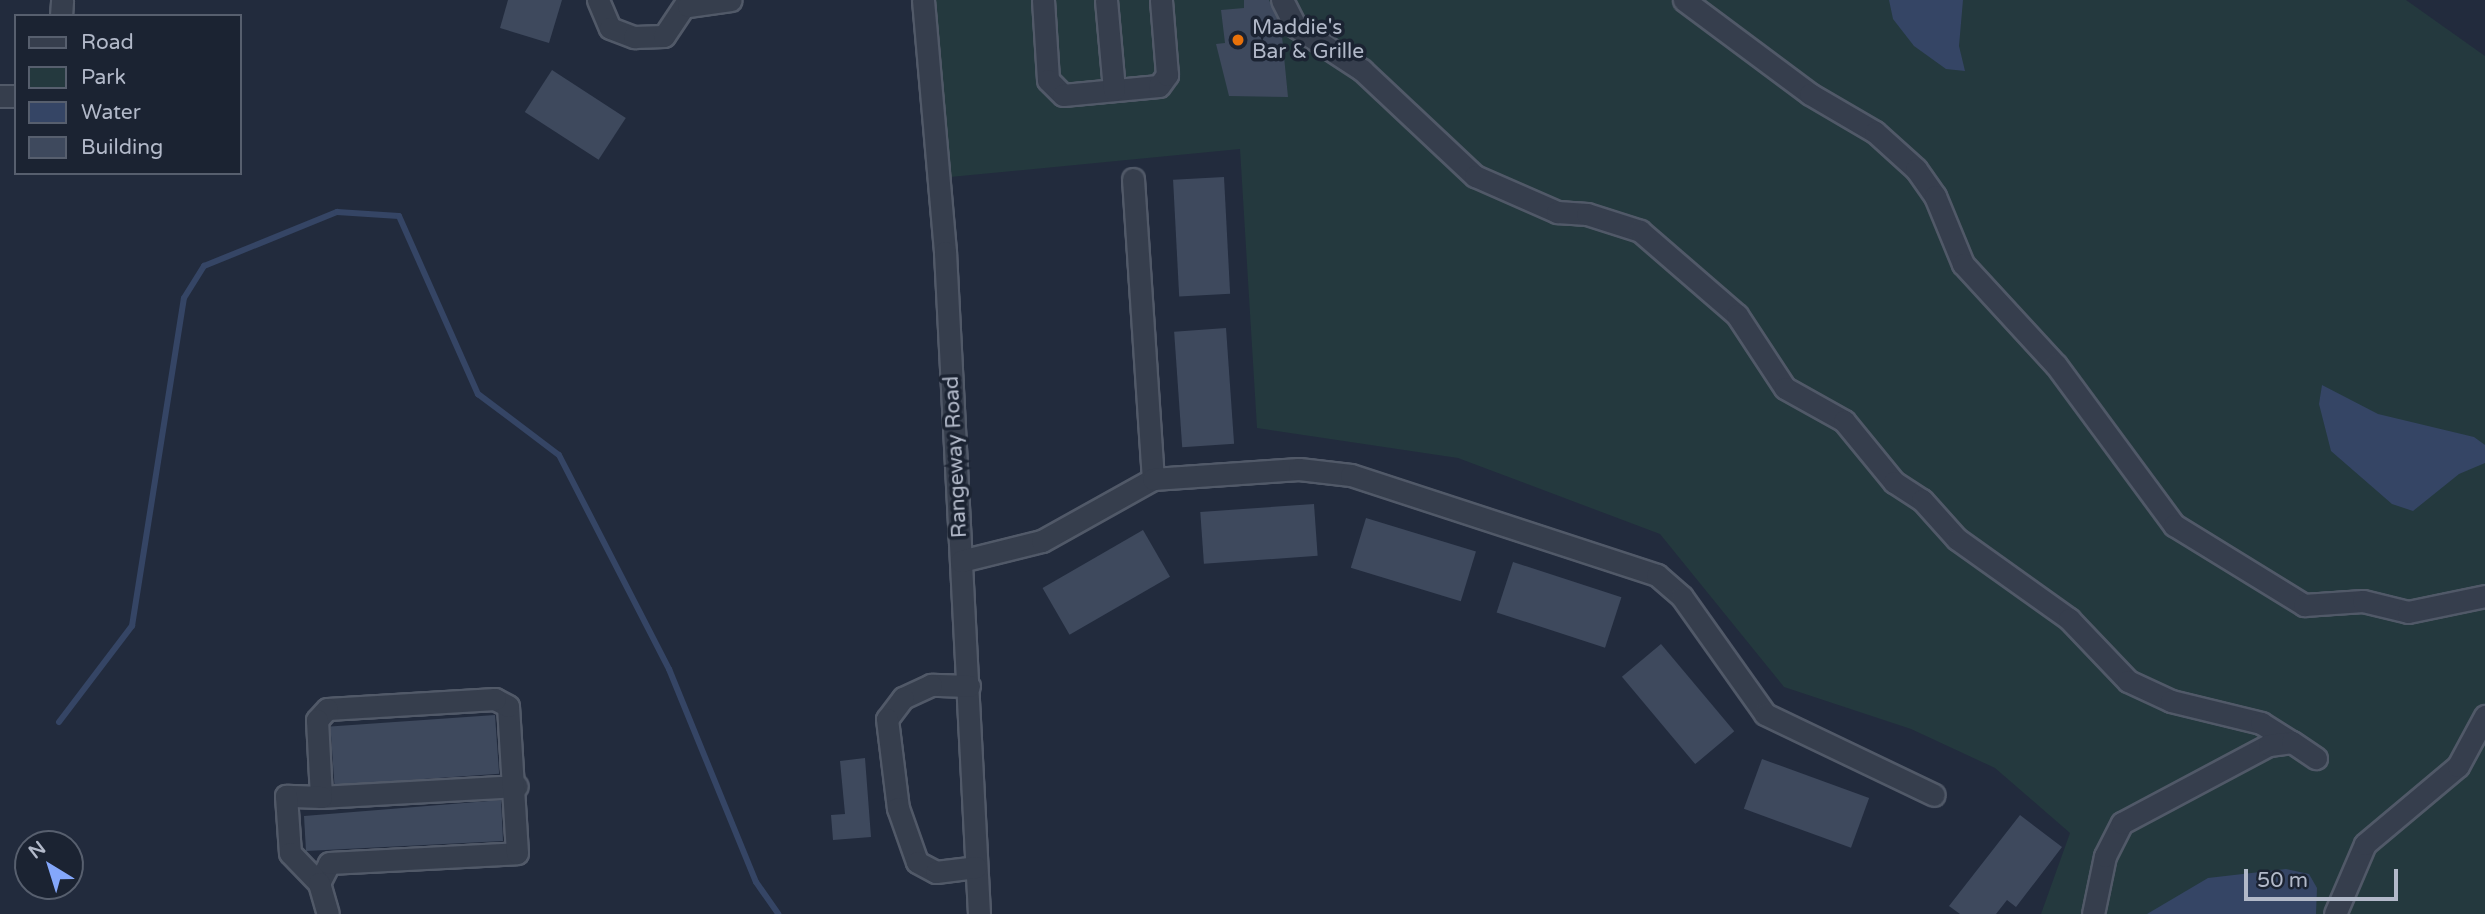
<!DOCTYPE html>
<html>
<head>
<meta charset="utf-8">
<style>
  body { margin:0 }
  #map { position:relative; width:2485px; height:914px; overflow:hidden; background:#222b3d; font-family:"Varela Round",sans-serif }
  div>[style] { position:absolute }
  .green>* { inset:0; background:#24393e }
  .water>* { inset:0; background:#354565 }
  .stream>* { height:6px; margin:-3px; padding:0 3px; transform-origin:3px; border-radius:3px; background:#354565 }
  .building>* { inset:0; background:#3e495d; transform-origin:0 0 }
  .roads { filter:drop-shadow(2px 0 #515968) drop-shadow(-2px 0 #515968) drop-shadow(0 2px #515968) drop-shadow(0 -2px #515968) }
  .minor>* { height:21px; margin:-10.5px; padding:0 10.5px; transform-origin:10.5px; border-radius:10.5px; background:#363e4d }
  .dots>* { width:19px; height:19px; translate:-50% -50%; box-sizing:border-box; border:4px solid #1b2332; border-radius:50% }
  span { translate:-50% -50%; white-space:nowrap; text-align:center; line-height:1.15; -webkit-text-stroke:7px #1b2332; paint-order:stroke }
  .poi-label { font-size:21px; color:#b2b9c9 }
  .left { translate:0 -50%; text-align:left }
  .street-label { font-size:21px; color:#b2b9c9 }
  .legend { position:absolute; left:14px; top:14px; width:228px; height:161px; box-sizing:border-box; background:#1b2332; border:2px solid #575f6e; margin:0; padding:9px 12px; list-style:none; font-size:21px; color:#b2b9c9 }
  .legend li { display:flex; align-items:center; gap:14px; height:35px }
  .legend b { width:35px; border:2px solid #575f6e }
  .north { position:absolute; left:14px; top:830px; width:70px; height:70px; box-sizing:border-box; background:#1b2332; border:2px solid #575f6e; border-radius:50%; rotate:322deg; font-size:19px; font-weight:700; line-height:28px; text-align:center; color:#b2b9c9 }
  .north::after { content:''; display:block; margin:auto; width:24px; height:32px; background:#84a7fb; clip-path:polygon(50% 0,100% 100%,50% 72%,0 100%) }
  .scale { position:absolute; left:2244px; top:869px; width:154px; height:32px; box-sizing:border-box; border:4px solid #b2b9c9; border-top:0; padding-left:9px; font-size:21px; line-height:24px; white-space:nowrap; color:#b2b9c9; -webkit-text-stroke:5px #1b2332; paint-order:stroke }
</style>
</head>
<body>
<div id="map">
  <div class="green">
    <div style="clip-path:polygon(931px 0,2406px 0,2485px 56px,2485px 914px,2041px 914px,2070px 833px,1995px 768px,1911px 729px,1784px 687px,1660px 534px,1458px 458px,1257px 428px,1240px 149px,950px 177px)"></div>
  </div>
  <div class="water">
    <div style="clip-path:polygon(1889px 0,1963px 0,1959px 46px,1965px 71px,1946px 69px,1914px 46px,1893px 19px)"></div>
    <div style="clip-path:polygon(2322px 385px,2378px 414px,2474px 437px,2485px 445px,2485px 463px,2459px 474px,2413px 511px,2392px 504px,2331px 451px,2319px 404px)"></div>
    <div style="clip-path:polygon(2286px 869px,2309px 874px,2317px 888px,2316px 914px,2147px 914px,2208px 878px)"></div>
  </div>
  <div class="stream">
    <div style="left:59px;top:722px;width:121px;rotate:-52.8deg"></div>
    <div style="left:132px;top:626px;width:332px;rotate:-81deg"></div>
    <div style="left:184px;top:298px;width:38px;rotate:-58deg"></div>
    <div style="left:204px;top:266px;width:144px;rotate:-22.1deg"></div>
    <div style="left:337px;top:212px;width:62px;rotate:3.7deg"></div>
    <div style="left:399px;top:216px;width:195px;rotate:66.1deg"></div>
    <div style="left:478px;top:394px;width:101px;rotate:37deg"></div>
    <div style="left:559px;top:455px;width:241px;rotate:62.8deg"></div>
    <div style="left:669px;top:669px;width:230px;rotate:67.8deg"></div>
    <div style="left:756px;top:882px;width:39px;rotate:55deg"></div>
  </div>
  <div class="building">
    <div style="clip-path:polygon(508px 0,562px 0,549px 43px,500px 28px)"></div>
    <div style="clip-path:polygon(1244px 0,1269px 0,1281px 26px,1288px 97px,1229px 96px,1216px 44px,1225px 43px,1221px 10px,1244px 8px)"></div>
    <div style="left:552px;top:70px;width:88px;height:50px;rotate:33deg"></div>
    <div style="left:1224px;top:177px;width:117px;height:51px;rotate:87deg"></div>
    <div style="left:1226px;top:328px;width:116px;height:52px;rotate:86deg"></div>
    <div style="left:1314px;top:504px;width:52px;height:114px;rotate:86deg"></div>
    <div style="left:1366px;top:518px;width:115px;height:52px;rotate:17deg"></div>
    <div style="left:1143px;top:530px;width:54px;height:116px;rotate:60deg"></div>
    <div style="left:1513px;top:562px;width:114px;height:53px;rotate:18deg"></div>
    <div style="left:1661px;top:644px;width:114px;height:51px;rotate:50deg"></div>
    <div style="left:495px;top:715px;width:59px;height:165px;rotate:86deg"></div>
    <div style="clip-path:polygon(865px 758px,871px 837px,833px 840px,831px 815px,845px 814px,840px 761px)"></div>
    <div style="left:1762px;top:759px;width:114px;height:53px;rotate:20deg"></div>
    <div style="clip-path:polygon(501px 800px,503px 841px,306px 851px,304px 816px)"></div>
    <div style="clip-path:polygon(2020px 815px,2062px 847px,2016px 907px,2007px 900px,1996px 914px,1960px 914px,1949px 906px)"></div>
  </div>
  <div class="roads">
    <div class="minor">
      <div style="left:598px;top:0;width:30px;rotate:67deg"></div>
      <div style="left:610px;top:28px;width:26px;rotate:21deg"></div>
      <div style="left:634px;top:37px;width:30px;rotate:-2deg"></div>
      <div style="left:664px;top:36px;width:43px;rotate:-56.3deg"></div>
      <div style="left:923px;top:0;width:253px;rotate:85deg"></div>
      <div style="left:945px;top:252px;width:663px;rotate:87.06deg"></div>
      <div style="left:1043px;top:0;width:80px;rotate:86.4deg"></div>
      <div style="left:1048px;top:80px;width:21px;rotate:45deg"></div>
      <div style="left:1063px;top:95px;width:96px;rotate:-5.4deg"></div>
      <div style="left:1159px;top:86px;width:14px;rotate:-54deg"></div>
      <div style="left:1167px;top:75px;width:75px;rotate:-94.6deg"></div>
      <div style="left:1106px;top:0;width:90px;rotate:84.9deg"></div>
      <div style="left:1282px;top:0;width:30px;rotate:63deg"></div>
      <div style="left:1296px;top:27px;width:79px;rotate:33.1deg"></div>
      <div style="left:1362px;top:70px;width:155px;rotate:43.2deg"></div>
      <div style="left:1475px;top:176px;width:90px;rotate:23.7deg"></div>
      <div style="left:1557px;top:212px;width:30px;rotate:4deg"></div>
      <div style="left:1587px;top:214px;width:56px;rotate:17.8deg"></div>
      <div style="left:1640px;top:231px;width:128px;rotate:40.9deg"></div>
      <div style="left:1737px;top:315px;width:87px;rotate:56.7deg"></div>
      <div style="left:1785px;top:388px;width:68px;rotate:29.2deg"></div>
      <div style="left:1844px;top:421px;width:79px;rotate:50.7deg"></div>
      <div style="left:1894px;top:482px;width:33px;rotate:33deg"></div>
      <div style="left:1922px;top:500px;width:52px;rotate:48.1deg"></div>
      <div style="left:1957px;top:539px;width:138px;rotate:35.5deg"></div>
      <div style="left:2069px;top:619px;width:86px;rotate:46.4deg"></div>
      <div style="left:2128px;top:681px;width:47px;rotate:24.9deg"></div>
      <div style="left:2171px;top:701px;width:93px;rotate:13.7deg"></div>
      <div style="left:2261px;top:723px;width:36px;rotate:32deg"></div>
      <div style="left:1684px;top:0;width:157px;rotate:36.7deg"></div>
      <div style="left:1810px;top:94px;width:75px;rotate:30.3deg"></div>
      <div style="left:1875px;top:132px;width:55px;rotate:42.1deg"></div>
      <div style="left:1916px;top:169px;width:33px;rotate:55deg"></div>
      <div style="left:1935px;top:196px;width:74px;rotate:67.6deg"></div>
      <div style="left:1963px;top:264px;width:137px;rotate:47.4deg"></div>
      <div style="left:2056px;top:365px;width:199px;rotate:53.6deg"></div>
      <div style="left:2174px;top:525px;width:153px;rotate:31.6deg"></div>
      <div style="left:2304px;top:605px;width:59px;rotate:-3.9deg"></div>
      <div style="left:2363px;top:601px;width:46px;rotate:13.7deg"></div>
      <div style="left:2408px;top:612px;width:79px;rotate:-11.7deg"></div>
      <div style="left:688px;top:6px;width:43px;rotate:-7.9deg"></div>
      <div style="left:61px;top:16px;width:16px;rotate:-86deg"></div>
      <div style="left:0;top:96px;width:16px"></div>
      <div style="left:1133px;top:179px;width:301px;rotate:86.2deg"></div>
      <div style="left:961px;top:561px;width:83px;rotate:-13.9deg"></div>
      <div style="left:1042px;top:541px;width:127px;rotate:-29.2deg"></div>
      <div style="left:1153px;top:479px;width:146px;rotate:-3.9deg"></div>
      <div style="left:1299px;top:469px;width:52px;rotate:6.6deg"></div>
      <div style="left:1351px;top:475px;width:322px;rotate:18.1deg"></div>
      <div style="left:1657px;top:575px;width:33px;rotate:41deg"></div>
      <div style="left:1682px;top:597px;width:143px;rotate:54.6deg"></div>
      <div style="left:1765px;top:714px;width:187px;rotate:25.6deg"></div>
      <div style="left:969px;top:686px;width:38px;rotate:-178deg"></div>
      <div style="left:931px;top:685px;width:31px;rotate:155deg"></div>
      <div style="left:903px;top:698px;width:26px;rotate:127deg"></div>
      <div style="left:887px;top:719px;width:90px;rotate:83deg"></div>
      <div style="left:898px;top:808px;width:57px;rotate:70.6deg"></div>
      <div style="left:917px;top:862px;width:21px;rotate:28deg"></div>
      <div style="left:936px;top:872px;width:40px;rotate:-7.1deg"></div>
      <div style="left:321px;top:797px;width:196px;rotate:-3.2deg"></div>
      <div style="left:319px;top:883px;width:22px;rotate:-63deg"></div>
      <div style="left:329px;top:863px;width:188px;rotate:-3deg"></div>
      <div style="left:517px;top:853px;width:147px;rotate:-93.5deg"></div>
      <div style="left:508px;top:706px;width:15px;rotate:-152deg"></div>
      <div style="left:495px;top:699px;width:168px;rotate:176.6deg"></div>
      <div style="left:327px;top:709px;width:15px;rotate:132deg"></div>
      <div style="left:317px;top:720px;width:77px;rotate:87deg"></div>
      <div style="left:321px;top:797px;width:35px;rotate:-178deg"></div>
      <div style="left:286px;top:796px;width:57px;rotate:86deg"></div>
      <div style="left:290px;top:853px;width:42px;rotate:46deg"></div>
      <div style="left:319px;top:883px;width:32px;rotate:74deg"></div>
      <div style="left:2093px;top:914px;width:59px;rotate:-78.3deg"></div>
      <div style="left:2105px;top:856px;width:37px;rotate:-63deg"></div>
      <div style="left:2122px;top:823px;width:166px;rotate:-28deg"></div>
      <div style="left:2269px;top:745px;width:23px;rotate:-7deg"></div>
      <div style="left:2292px;top:742px;width:29px;rotate:34deg"></div>
      <div style="left:2335px;top:914px;width:76px;rotate:-66.8deg"></div>
      <div style="left:2365px;top:844px;width:121px;rotate:-40deg"></div>
      <div style="left:2458px;top:766px;width:57px;rotate:-61.6deg"></div>
    </div>
  </div>
  <div class="dots">
    <div style="left:1238px;top:40px;background:#e8710a"></div>
  </div>
  <div class="poi-label">
    <span class="left" style="left:1252px;top:40px">Maddie's<br>Bar &amp; Grille</span>
  </div>
  <div class="street-label">
    <span style="left:956px;top:457px;rotate:-93deg">Rangeway Road</span>
  </div>
  <ul class="legend">
  <li><b style="height:9px;background:#363e4d"></b>Road</li>
  <li><b style="height:19px;background:#24393e"></b>Park</li>
  <li><b style="height:19px;background:#354565"></b>Water</li>
  <li><b style="height:19px;background:#3e495d"></b>Building</li>
  </ul>
  <div class="north">N</div>
  <div class="scale">50 m</div>
</div>
</body>
</html>
